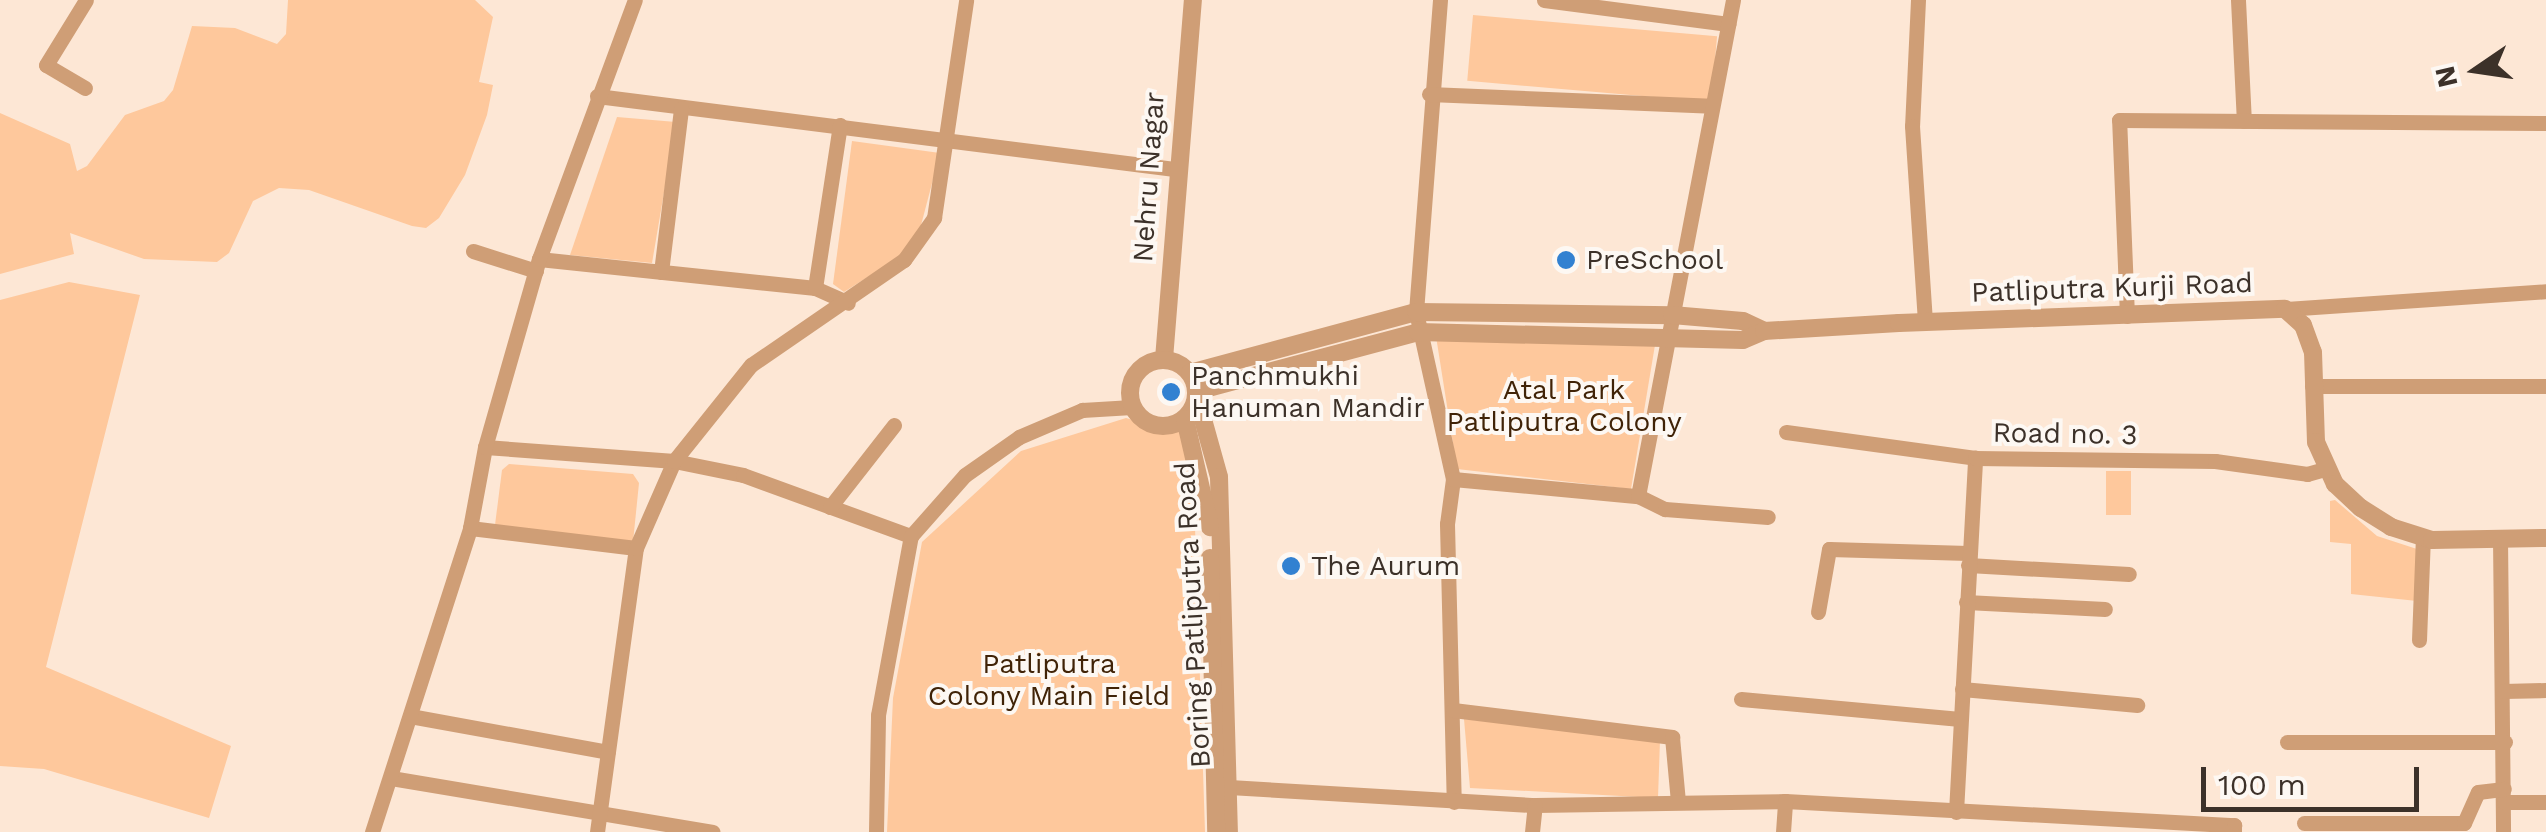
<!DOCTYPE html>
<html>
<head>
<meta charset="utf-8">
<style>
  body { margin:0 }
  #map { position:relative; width:2546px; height:832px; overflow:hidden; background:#fde7d5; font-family:"Work Sans",sans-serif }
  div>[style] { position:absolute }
  .green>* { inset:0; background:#fec89c; transform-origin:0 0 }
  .minor>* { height:15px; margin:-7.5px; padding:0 7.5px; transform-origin:7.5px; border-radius:7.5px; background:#cf9e76 }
  .tertiary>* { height:18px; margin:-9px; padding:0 9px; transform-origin:9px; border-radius:9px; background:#cf9e76 }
  .tertiary>.ring { margin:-9px; padding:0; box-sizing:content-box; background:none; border:18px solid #cf9e76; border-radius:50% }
  .dots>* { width:28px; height:28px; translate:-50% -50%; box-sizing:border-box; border:5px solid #fdf8f3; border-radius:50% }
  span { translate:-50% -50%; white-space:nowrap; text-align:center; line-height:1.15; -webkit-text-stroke:8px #fdf8f3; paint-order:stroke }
  .street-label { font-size:28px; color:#3c3129 }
  .poi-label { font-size:28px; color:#3c3129 }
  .left { translate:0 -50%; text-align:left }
  .park-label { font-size:28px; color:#402307 }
  .north { position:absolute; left:2426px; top:20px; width:100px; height:100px; -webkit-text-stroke:8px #fdf8f3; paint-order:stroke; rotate:257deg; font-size:28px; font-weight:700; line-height:40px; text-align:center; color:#3c3129 }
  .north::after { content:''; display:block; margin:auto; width:35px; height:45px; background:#3c3129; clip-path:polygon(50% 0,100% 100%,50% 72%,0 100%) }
  .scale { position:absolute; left:2201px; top:767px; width:218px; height:45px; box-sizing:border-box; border:5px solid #3c3129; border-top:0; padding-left:12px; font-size:30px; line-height:35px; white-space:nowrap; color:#3c3129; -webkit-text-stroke:8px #fdf8f3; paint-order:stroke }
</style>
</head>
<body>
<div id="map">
  <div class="green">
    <div style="clip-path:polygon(288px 0,475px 0,493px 17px,479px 82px,493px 85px,487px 115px,465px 175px,439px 218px,426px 228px,412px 226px,309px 190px,279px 188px,253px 201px,229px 253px,217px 262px,144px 259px,70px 233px,74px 254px,0 274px,0 113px,70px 144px,77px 171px,87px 166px,125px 115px,164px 101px,173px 90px,192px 26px,235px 28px,277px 44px,286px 34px)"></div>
    <div style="left:1473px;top:15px;width:245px;height:66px;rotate:5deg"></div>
    <div style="clip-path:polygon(617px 117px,676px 122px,652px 263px,570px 255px)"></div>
    <div style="clip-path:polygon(852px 141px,940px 153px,920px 229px,901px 256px,844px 292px,833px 284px)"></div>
    <div style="clip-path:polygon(69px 282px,140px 295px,46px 667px,231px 746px,209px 818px,44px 769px,0 766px,0 300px)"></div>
    <div style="clip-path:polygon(1435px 330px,1657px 333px,1631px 489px,1457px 469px)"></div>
    <div style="clip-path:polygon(1126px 418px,1155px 426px,1176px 421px,1193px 466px,1205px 832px,887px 832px,893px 698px,922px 542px,1021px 451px)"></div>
    <div style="clip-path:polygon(509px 464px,633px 474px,639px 483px,633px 542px,495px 525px,502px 470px)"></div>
    <div style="left:2131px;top:471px;width:44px;height:25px;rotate:90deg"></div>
    <div style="clip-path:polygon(2335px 500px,2377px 536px,2420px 550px,2417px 601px,2351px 594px,2351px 544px,2330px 542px,2330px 501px)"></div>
    <div style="clip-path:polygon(1464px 719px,1660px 740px,1658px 798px,1470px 788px)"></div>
  </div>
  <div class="minor">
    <div style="left:1440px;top:0;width:313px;rotate:94.4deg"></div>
    <div style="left:1416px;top:312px;width:171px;rotate:77.5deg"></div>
    <div style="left:1453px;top:479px;width:45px;rotate:97.6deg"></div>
    <div style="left:1447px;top:524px;width:278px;rotate:88.6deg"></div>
    <div style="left:1544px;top:0;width:186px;rotate:7.4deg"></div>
    <div style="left:1918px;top:0;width:126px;rotate:92.7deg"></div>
    <div style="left:1912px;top:126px;width:196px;rotate:86.2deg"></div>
    <div style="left:2238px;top:0;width:121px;rotate:87.2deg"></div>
    <div style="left:85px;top:88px;width:45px;rotate:-149.5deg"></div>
    <div style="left:46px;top:65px;width:76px;rotate:-58.4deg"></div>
    <div style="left:1429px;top:94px;width:282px;rotate:2.4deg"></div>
    <div style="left:597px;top:96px;width:582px;rotate:7.21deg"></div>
    <div style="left:473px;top:251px;width:66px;rotate:17.6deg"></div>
    <div style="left:539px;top:259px;width:278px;rotate:6deg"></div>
    <div style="left:815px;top:288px;width:36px;rotate:24deg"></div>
    <div style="left:661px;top:272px;width:165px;rotate:-83deg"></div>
    <div style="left:815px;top:288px;width:165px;rotate:-81.3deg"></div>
    <div style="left:2285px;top:309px;width:262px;rotate:-3.9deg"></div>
    <div style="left:2127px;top:316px;width:196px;rotate:-92.3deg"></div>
    <div style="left:2119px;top:120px;width:427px;rotate:0.4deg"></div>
    <div style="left:2312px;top:386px;width:234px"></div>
    <div style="left:1786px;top:432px;width:191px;rotate:7.8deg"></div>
    <div style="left:485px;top:447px;width:190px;rotate:4.2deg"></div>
    <div style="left:674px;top:461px;width:70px;rotate:11.5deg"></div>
    <div style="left:743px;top:475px;width:179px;rotate:20deg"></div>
    <div style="left:1453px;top:479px;width:186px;rotate:5.3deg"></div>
    <div style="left:1638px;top:496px;width:30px;rotate:26deg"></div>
    <div style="left:1665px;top:509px;width:103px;rotate:4.4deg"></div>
    <div style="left:1638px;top:496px;width:505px;rotate:-79.16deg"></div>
    <div style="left:830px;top:507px;width:104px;rotate:-52deg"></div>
    <div style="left:470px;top:528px;width:167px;rotate:6.9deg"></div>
    <div style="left:2500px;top:538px;width:294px;rotate:89.4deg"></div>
    <div style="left:1968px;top:565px;width:161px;rotate:3.2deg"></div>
    <div style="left:1966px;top:602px;width:139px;rotate:2.9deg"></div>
    <div style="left:1818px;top:612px;width:64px;rotate:-80.1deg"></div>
    <div style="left:1829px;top:549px;width:139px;rotate:1.6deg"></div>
    <div style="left:2419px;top:640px;width:103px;rotate:-87.8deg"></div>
    <div style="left:1962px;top:689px;width:176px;rotate:5.2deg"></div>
    <div style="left:2503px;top:691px;width:43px;rotate:-1.3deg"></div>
    <div style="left:1741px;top:699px;width:220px;rotate:5.2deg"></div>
    <div style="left:1453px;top:710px;width:221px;rotate:7deg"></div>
    <div style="left:1672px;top:737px;width:65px;rotate:84.7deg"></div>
    <div style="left:410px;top:716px;width:201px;rotate:10.3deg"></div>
    <div style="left:2287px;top:742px;width:218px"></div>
    <div style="left:391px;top:778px;width:326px;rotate:9.5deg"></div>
    <div style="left:1229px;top:787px;width:307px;rotate:3.4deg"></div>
    <div style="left:1535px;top:805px;width:250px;rotate:-0.9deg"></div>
    <div style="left:1785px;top:801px;width:450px;rotate:3.1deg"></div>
    <div style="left:2234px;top:825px;width:7px;rotate:90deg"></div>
    <div style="left:2504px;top:802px;width:42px"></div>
    <div style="left:1956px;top:812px;width:355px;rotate:-86.9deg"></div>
    <div style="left:1975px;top:458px;width:240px;rotate:0.7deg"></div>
    <div style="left:2215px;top:461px;width:93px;rotate:8deg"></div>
    <div style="left:2307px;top:474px;width:22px;rotate:-16deg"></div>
    <div style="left:2304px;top:823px;width:160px"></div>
    <div style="left:2464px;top:823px;width:34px;rotate:-66deg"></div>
    <div style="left:2478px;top:792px;width:26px;rotate:-7deg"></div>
    <div style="left:372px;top:832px;width:319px;rotate:-72.1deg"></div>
    <div style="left:470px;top:528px;width:82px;rotate:-79.5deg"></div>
    <div style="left:485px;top:447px;width:196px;rotate:-74deg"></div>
    <div style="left:539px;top:259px;width:276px;rotate:-69.7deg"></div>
    <div style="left:597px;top:832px;width:287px;rotate:-82.2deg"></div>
    <div style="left:636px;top:548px;width:95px;rotate:-66.4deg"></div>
    <div style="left:674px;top:461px;width:123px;rotate:-51.3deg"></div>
    <div style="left:751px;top:365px;width:186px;rotate:-34.5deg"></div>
    <div style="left:904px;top:260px;width:52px;rotate:-54.5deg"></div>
    <div style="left:934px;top:218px;width:220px;rotate:-81.6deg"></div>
    <div style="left:876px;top:832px;width:117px;rotate:-89deg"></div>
    <div style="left:878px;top:715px;width:182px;rotate:-79.6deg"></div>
    <div style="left:911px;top:536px;width:81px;rotate:-48.5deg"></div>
    <div style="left:965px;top:475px;width:66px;rotate:-35.1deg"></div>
    <div style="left:1019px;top:437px;width:69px;rotate:-23.2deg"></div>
    <div style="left:1082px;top:410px;width:50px;rotate:-3.4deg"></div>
    <div style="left:1532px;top:832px;width:27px;rotate:-84deg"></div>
    <div style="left:1783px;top:832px;width:31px;rotate:-86deg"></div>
  </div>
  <div class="tertiary">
    <div style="left:1164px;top:359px;width:360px;rotate:-85.4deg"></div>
    <div class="ring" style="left:1130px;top:360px;width:48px;height:48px"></div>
    <div style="left:1190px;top:373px;width:234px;rotate:-15.1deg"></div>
    <div style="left:1416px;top:312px;width:256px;rotate:0.7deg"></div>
    <div style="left:1672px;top:315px;width:71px;rotate:4.8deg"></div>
    <div style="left:1743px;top:321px;width:23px;rotate:25deg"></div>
    <div style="left:1197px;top:391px;width:229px;rotate:-14.9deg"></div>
    <div style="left:1418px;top:332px;width:325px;rotate:1.4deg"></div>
    <div style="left:1743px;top:340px;width:23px;rotate:-23deg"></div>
    <div style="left:1764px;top:331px;width:135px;rotate:-3.4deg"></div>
    <div style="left:1899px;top:323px;width:386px;rotate:-2.1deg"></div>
    <div style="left:2285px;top:309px;width:24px;rotate:42deg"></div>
    <div style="left:2303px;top:325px;width:29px;rotate:70deg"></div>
    <div style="left:2313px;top:352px;width:90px;rotate:88.1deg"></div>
    <div style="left:2316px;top:442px;width:46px;rotate:65.7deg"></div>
    <div style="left:2335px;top:484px;width:35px;rotate:43deg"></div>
    <div style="left:2361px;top:508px;width:36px;rotate:32deg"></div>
    <div style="left:2391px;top:527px;width:43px;rotate:17.6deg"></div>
    <div style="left:2432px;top:540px;width:114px;rotate:-1deg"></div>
    <div style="left:1197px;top:398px;width:82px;rotate:74.4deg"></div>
    <div style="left:1219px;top:477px;width:355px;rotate:88.4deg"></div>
    <div style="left:1185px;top:419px;width:111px;rotate:77deg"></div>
    <div style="left:1210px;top:558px;width:274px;rotate:88.7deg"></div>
  </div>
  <div class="dots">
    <div style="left:1566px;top:260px;background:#3281d1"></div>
    <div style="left:1171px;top:392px;background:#3281d1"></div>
    <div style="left:1291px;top:566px;background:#3281d1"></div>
  </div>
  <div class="street-label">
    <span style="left:1149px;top:177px;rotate:-86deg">Nehru Nagar</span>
    <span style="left:2112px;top:288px;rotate:-2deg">Patliputra Kurji Road</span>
    <span style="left:2065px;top:434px;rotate:1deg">Road no. 3</span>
    <span style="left:1193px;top:615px;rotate:-93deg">Boring Patliputra Road</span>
  </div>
  <div class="poi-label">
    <span class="left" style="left:1586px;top:260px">PreSchool</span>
    <span class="left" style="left:1191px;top:392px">Panchmukhi<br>Hanuman Mandir</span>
    <span class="left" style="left:1311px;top:566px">The Aurum</span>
  </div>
  <div class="park-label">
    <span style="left:1564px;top:406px">Atal Park<br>Patliputra Colony</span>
    <span style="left:1049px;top:680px">Patliputra<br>Colony Main Field</span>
  </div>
  <div class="north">N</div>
  <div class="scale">100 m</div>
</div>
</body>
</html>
